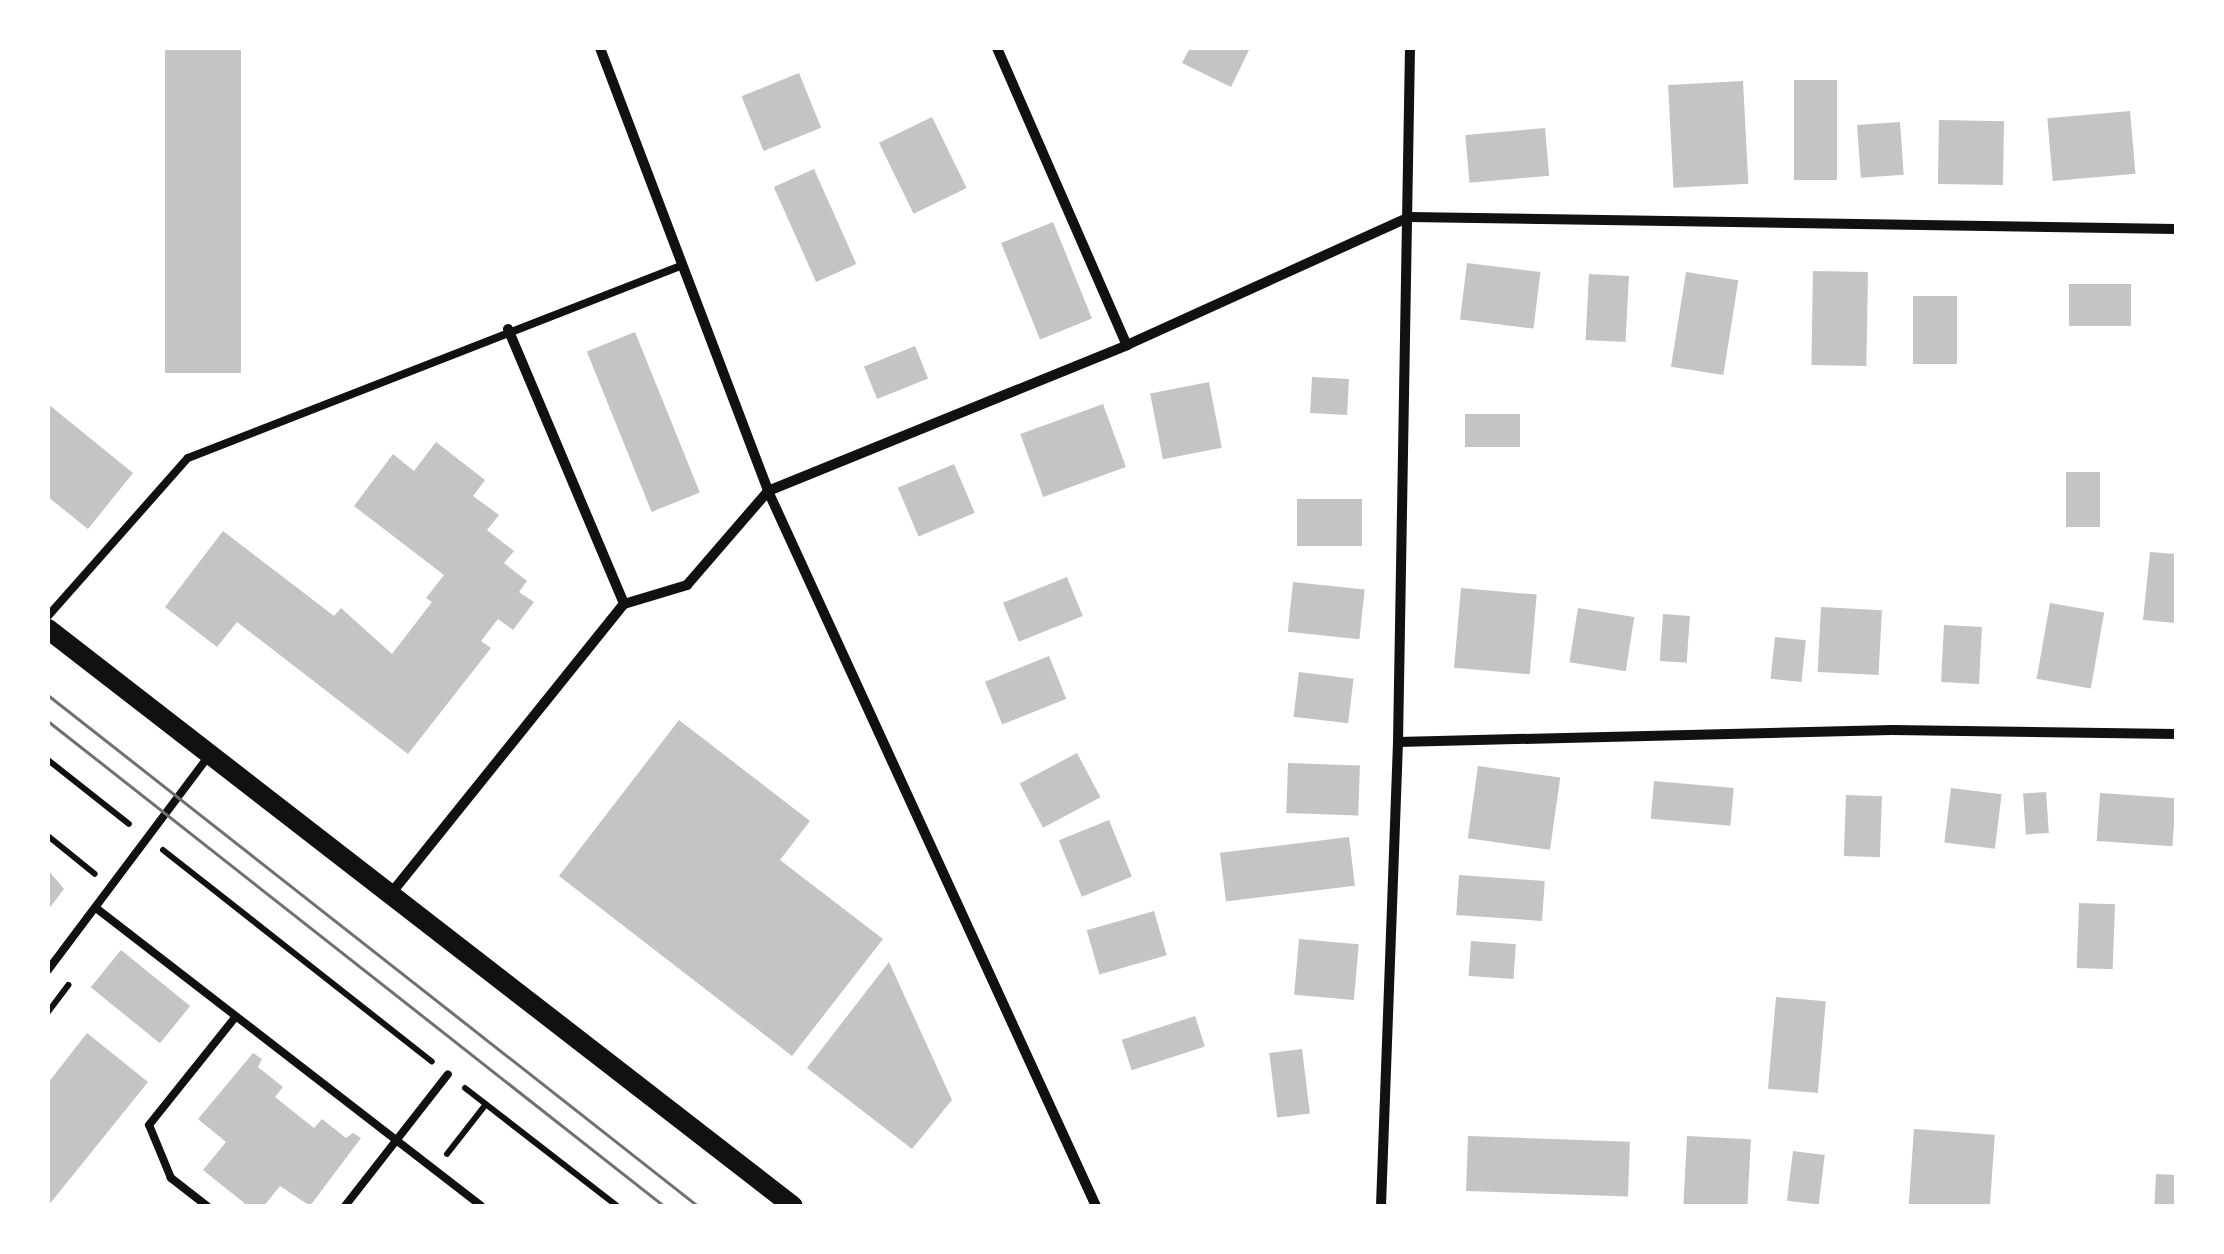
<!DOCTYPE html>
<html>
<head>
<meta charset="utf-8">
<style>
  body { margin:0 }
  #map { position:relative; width:2224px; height:1254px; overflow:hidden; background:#fff; font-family:"Open Sans",sans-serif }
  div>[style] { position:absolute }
  .building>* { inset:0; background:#c4c4c4; transform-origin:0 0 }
  .path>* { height:6px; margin:-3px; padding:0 3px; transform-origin:3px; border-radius:3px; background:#111 }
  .service>* { height:8px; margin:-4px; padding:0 4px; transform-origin:4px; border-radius:4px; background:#111 }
  .minor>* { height:10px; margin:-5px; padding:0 5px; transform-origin:5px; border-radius:5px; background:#111 }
  .secondary>* { height:20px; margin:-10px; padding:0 10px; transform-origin:10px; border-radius:10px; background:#111 }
  .tram>* { height:2.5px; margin:-1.25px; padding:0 1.25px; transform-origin:1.25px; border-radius:1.25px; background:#707070 }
  span { translate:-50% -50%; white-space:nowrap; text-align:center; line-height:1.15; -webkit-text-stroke:8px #fff; paint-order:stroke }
  .frame { position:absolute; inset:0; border:50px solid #fff; pointer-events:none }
</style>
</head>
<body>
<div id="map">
  <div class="building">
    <div style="left:165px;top:48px;width:76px;height:325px"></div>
    <div style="clip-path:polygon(1190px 48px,1250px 48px,1231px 87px,1182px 63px)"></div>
    <div style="left:799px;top:73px;width:59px;height:62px;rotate:68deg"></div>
    <div style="left:1794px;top:80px;width:43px;height:100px"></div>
    <div style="left:1743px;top:81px;width:103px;height:75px;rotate:87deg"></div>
    <div style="left:2130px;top:111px;width:63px;height:83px;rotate:85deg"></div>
    <div style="left:932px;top:117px;width:79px;height:59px;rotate:64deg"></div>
    <div style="left:1939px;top:120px;width:65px;height:64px;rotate:1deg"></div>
    <div style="left:1900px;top:122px;width:53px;height:43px;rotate:86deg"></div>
    <div style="left:1545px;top:128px;width:48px;height:80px;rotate:85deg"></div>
    <div style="left:814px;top:169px;width:104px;height:44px;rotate:66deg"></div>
    <div style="left:1053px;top:222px;width:104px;height:56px;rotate:68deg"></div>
    <div style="left:1467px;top:263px;width:74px;height:57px;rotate:7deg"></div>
    <div style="left:1813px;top:271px;width:55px;height:94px;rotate:1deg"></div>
    <div style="left:1686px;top:272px;width:53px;height:96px;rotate:9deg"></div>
    <div style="left:1589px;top:274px;width:40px;height:66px;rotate:3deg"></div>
    <div style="left:2069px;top:284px;width:62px;height:42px"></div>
    <div style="left:1913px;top:296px;width:44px;height:68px"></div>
    <div style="left:635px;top:332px;width:173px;height:52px;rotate:68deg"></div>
    <div style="left:915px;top:346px;width:35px;height:55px;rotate:68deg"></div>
    <div style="left:1312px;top:377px;width:37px;height:36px;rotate:3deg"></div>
    <div style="left:1209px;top:382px;width:67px;height:60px;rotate:79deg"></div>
    <div style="clip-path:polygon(48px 404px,133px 473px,88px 529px,48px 497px)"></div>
    <div style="left:1103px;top:404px;width:67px;height:88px;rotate:70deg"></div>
    <div style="left:1465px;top:414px;width:55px;height:33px"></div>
    <div style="clip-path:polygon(436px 442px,485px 480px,473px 496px,499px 515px,487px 530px,514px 551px,504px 563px,527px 581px,519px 592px,534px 602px,513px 630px,498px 619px,481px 641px,491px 648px,408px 754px,237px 622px,217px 647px,165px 607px,223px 531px,334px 616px,341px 608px,392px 654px,432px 602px,426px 598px,444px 575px,354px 506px,393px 454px,414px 471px)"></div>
    <div style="left:954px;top:464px;width:53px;height:61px;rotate:67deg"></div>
    <div style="left:2100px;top:472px;width:55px;height:34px;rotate:90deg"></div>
    <div style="left:1297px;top:499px;width:65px;height:47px"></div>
    <div style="clip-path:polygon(2150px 552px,2176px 554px,2176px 623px,2143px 620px)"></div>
    <div style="left:1067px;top:577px;width:42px;height:69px;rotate:68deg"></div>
    <div style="left:1293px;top:582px;width:72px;height:50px;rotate:6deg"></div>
    <div style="left:1461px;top:588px;width:76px;height:80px;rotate:5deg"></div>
    <div style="left:2050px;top:603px;width:55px;height:77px;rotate:10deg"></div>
    <div style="left:1821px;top:607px;width:61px;height:65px;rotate:3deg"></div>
    <div style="left:1578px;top:608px;width:57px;height:55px;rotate:9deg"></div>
    <div style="left:1663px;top:614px;width:27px;height:47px;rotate:4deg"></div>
    <div style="left:1944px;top:625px;width:38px;height:57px;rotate:3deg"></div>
    <div style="left:1775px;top:637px;width:31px;height:42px;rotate:6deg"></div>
    <div style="left:1049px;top:656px;width:46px;height:69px;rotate:68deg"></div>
    <div style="left:1299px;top:672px;width:55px;height:45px;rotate:7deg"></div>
    <div style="clip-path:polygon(679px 720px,810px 821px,780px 860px,883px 939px,792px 1056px,559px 876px)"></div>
    <div style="left:1077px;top:753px;width:50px;height:65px;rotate:62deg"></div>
    <div style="left:1288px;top:763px;width:72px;height:50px;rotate:2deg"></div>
    <div style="left:1478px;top:766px;width:83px;height:73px;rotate:8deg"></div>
    <div style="left:1654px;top:781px;width:80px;height:38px;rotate:5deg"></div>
    <div style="left:1951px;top:788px;width:51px;height:55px;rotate:7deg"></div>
    <div style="left:2046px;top:792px;width:41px;height:23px;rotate:86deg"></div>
    <div style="left:2100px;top:793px;width:76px;height:48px;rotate:4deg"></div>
    <div style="left:1846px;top:795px;width:36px;height:61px;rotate:2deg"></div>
    <div style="left:1109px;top:820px;width:61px;height:54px;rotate:68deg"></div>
    <div style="left:1349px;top:837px;width:49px;height:130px;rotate:83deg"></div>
    <div style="clip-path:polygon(48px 870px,64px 889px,48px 910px)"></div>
    <div style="left:1459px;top:875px;width:86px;height:40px;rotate:4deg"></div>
    <div style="left:2079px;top:903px;width:36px;height:65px;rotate:2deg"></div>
    <div style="left:1154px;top:911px;width:46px;height:70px;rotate:74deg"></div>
    <div style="left:1299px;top:939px;width:60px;height:56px;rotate:5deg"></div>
    <div style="left:1471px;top:941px;width:45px;height:35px;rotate:4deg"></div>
    <div style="left:121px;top:950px;width:89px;height:48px;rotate:39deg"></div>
    <div style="clip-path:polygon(889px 962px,952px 1100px,912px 1149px,807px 1068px)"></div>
    <div style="left:1776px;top:997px;width:50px;height:92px;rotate:5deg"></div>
    <div style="left:1195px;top:1016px;width:32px;height:77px;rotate:72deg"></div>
    <div style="clip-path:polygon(87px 1033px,148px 1082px,48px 1206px,48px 1083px)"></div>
    <div style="left:1302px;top:1049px;width:65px;height:33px;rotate:83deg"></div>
    <div style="clip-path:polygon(253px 1053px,262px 1059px,258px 1067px,283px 1087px,275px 1097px,314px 1128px,322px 1119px,346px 1138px,353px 1133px,361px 1138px,310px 1206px,280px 1186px,264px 1206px,248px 1206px,203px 1170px,226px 1142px,198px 1119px)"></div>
    <div style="left:1914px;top:1129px;width:81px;height:77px;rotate:4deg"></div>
    <div style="left:1468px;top:1136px;width:162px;height:55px;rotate:2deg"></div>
    <div style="left:1687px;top:1136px;width:64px;height:70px;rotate:3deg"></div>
    <div style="left:1793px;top:1151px;width:32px;height:50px;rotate:7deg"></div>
    <div style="left:2156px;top:1174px;width:20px;height:32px;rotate:3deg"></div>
  </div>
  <div class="path">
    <div style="left:48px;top:760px;width:103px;rotate:38.3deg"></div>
    <div style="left:48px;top:836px;width:60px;rotate:39deg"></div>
    <div style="left:163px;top:850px;width:342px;rotate:38.2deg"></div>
    <div style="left:48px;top:1012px;width:34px;rotate:-53deg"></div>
    <div style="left:465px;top:1088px;width:192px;rotate:37.8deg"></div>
    <div style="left:447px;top:1154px;width:63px;rotate:-52deg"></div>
  </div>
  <div class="service">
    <div style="left:48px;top:616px;width:211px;rotate:-48.5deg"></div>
    <div style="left:188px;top:458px;width:531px;rotate:-21.3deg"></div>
    <div style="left:96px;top:908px;width:487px;rotate:37.7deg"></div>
    <div style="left:48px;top:970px;width:265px;rotate:-53.1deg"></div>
    <div style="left:207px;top:1206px;width:46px;rotate:-142.1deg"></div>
    <div style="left:171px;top:1178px;width:57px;rotate:-112.5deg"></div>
    <div style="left:149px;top:1125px;width:136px;rotate:-51.3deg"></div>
    <div style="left:345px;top:1206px;width:167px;rotate:-52deg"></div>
  </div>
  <div class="minor">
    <div style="left:600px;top:48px;width:474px;rotate:69.2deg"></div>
    <div style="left:768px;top:491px;width:787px;rotate:65.36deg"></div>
    <div style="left:997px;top:48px;width:324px;rotate:66.4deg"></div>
    <div style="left:508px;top:329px;width:298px;rotate:67.1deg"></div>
    <div style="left:1398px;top:742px;width:494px;rotate:-1.4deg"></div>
    <div style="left:1892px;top:730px;width:284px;rotate:0.8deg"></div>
    <div style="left:389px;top:896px;width:375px;rotate:-51.2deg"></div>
    <div style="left:624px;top:604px;width:66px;rotate:-16.8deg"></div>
    <div style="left:687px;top:585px;width:124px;rotate:-49.2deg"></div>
    <div style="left:768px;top:491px;width:388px;rotate:-22.1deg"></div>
    <div style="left:1127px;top:345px;width:310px;rotate:-24.4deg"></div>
    <div style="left:1409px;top:217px;width:767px;rotate:0.9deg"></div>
    <div style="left:1381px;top:1206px;width:464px;rotate:-87.9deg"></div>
    <div style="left:1398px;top:742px;width:694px;rotate:-89.01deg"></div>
  </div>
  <div class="secondary">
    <div style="left:48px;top:629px;width:942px;rotate:37.76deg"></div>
  </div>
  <div class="tram">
    <div style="left:48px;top:695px;width:827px;rotate:38.17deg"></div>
    <div style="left:48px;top:721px;width:784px;rotate:38.21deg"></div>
  </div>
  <div class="frame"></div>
</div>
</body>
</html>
